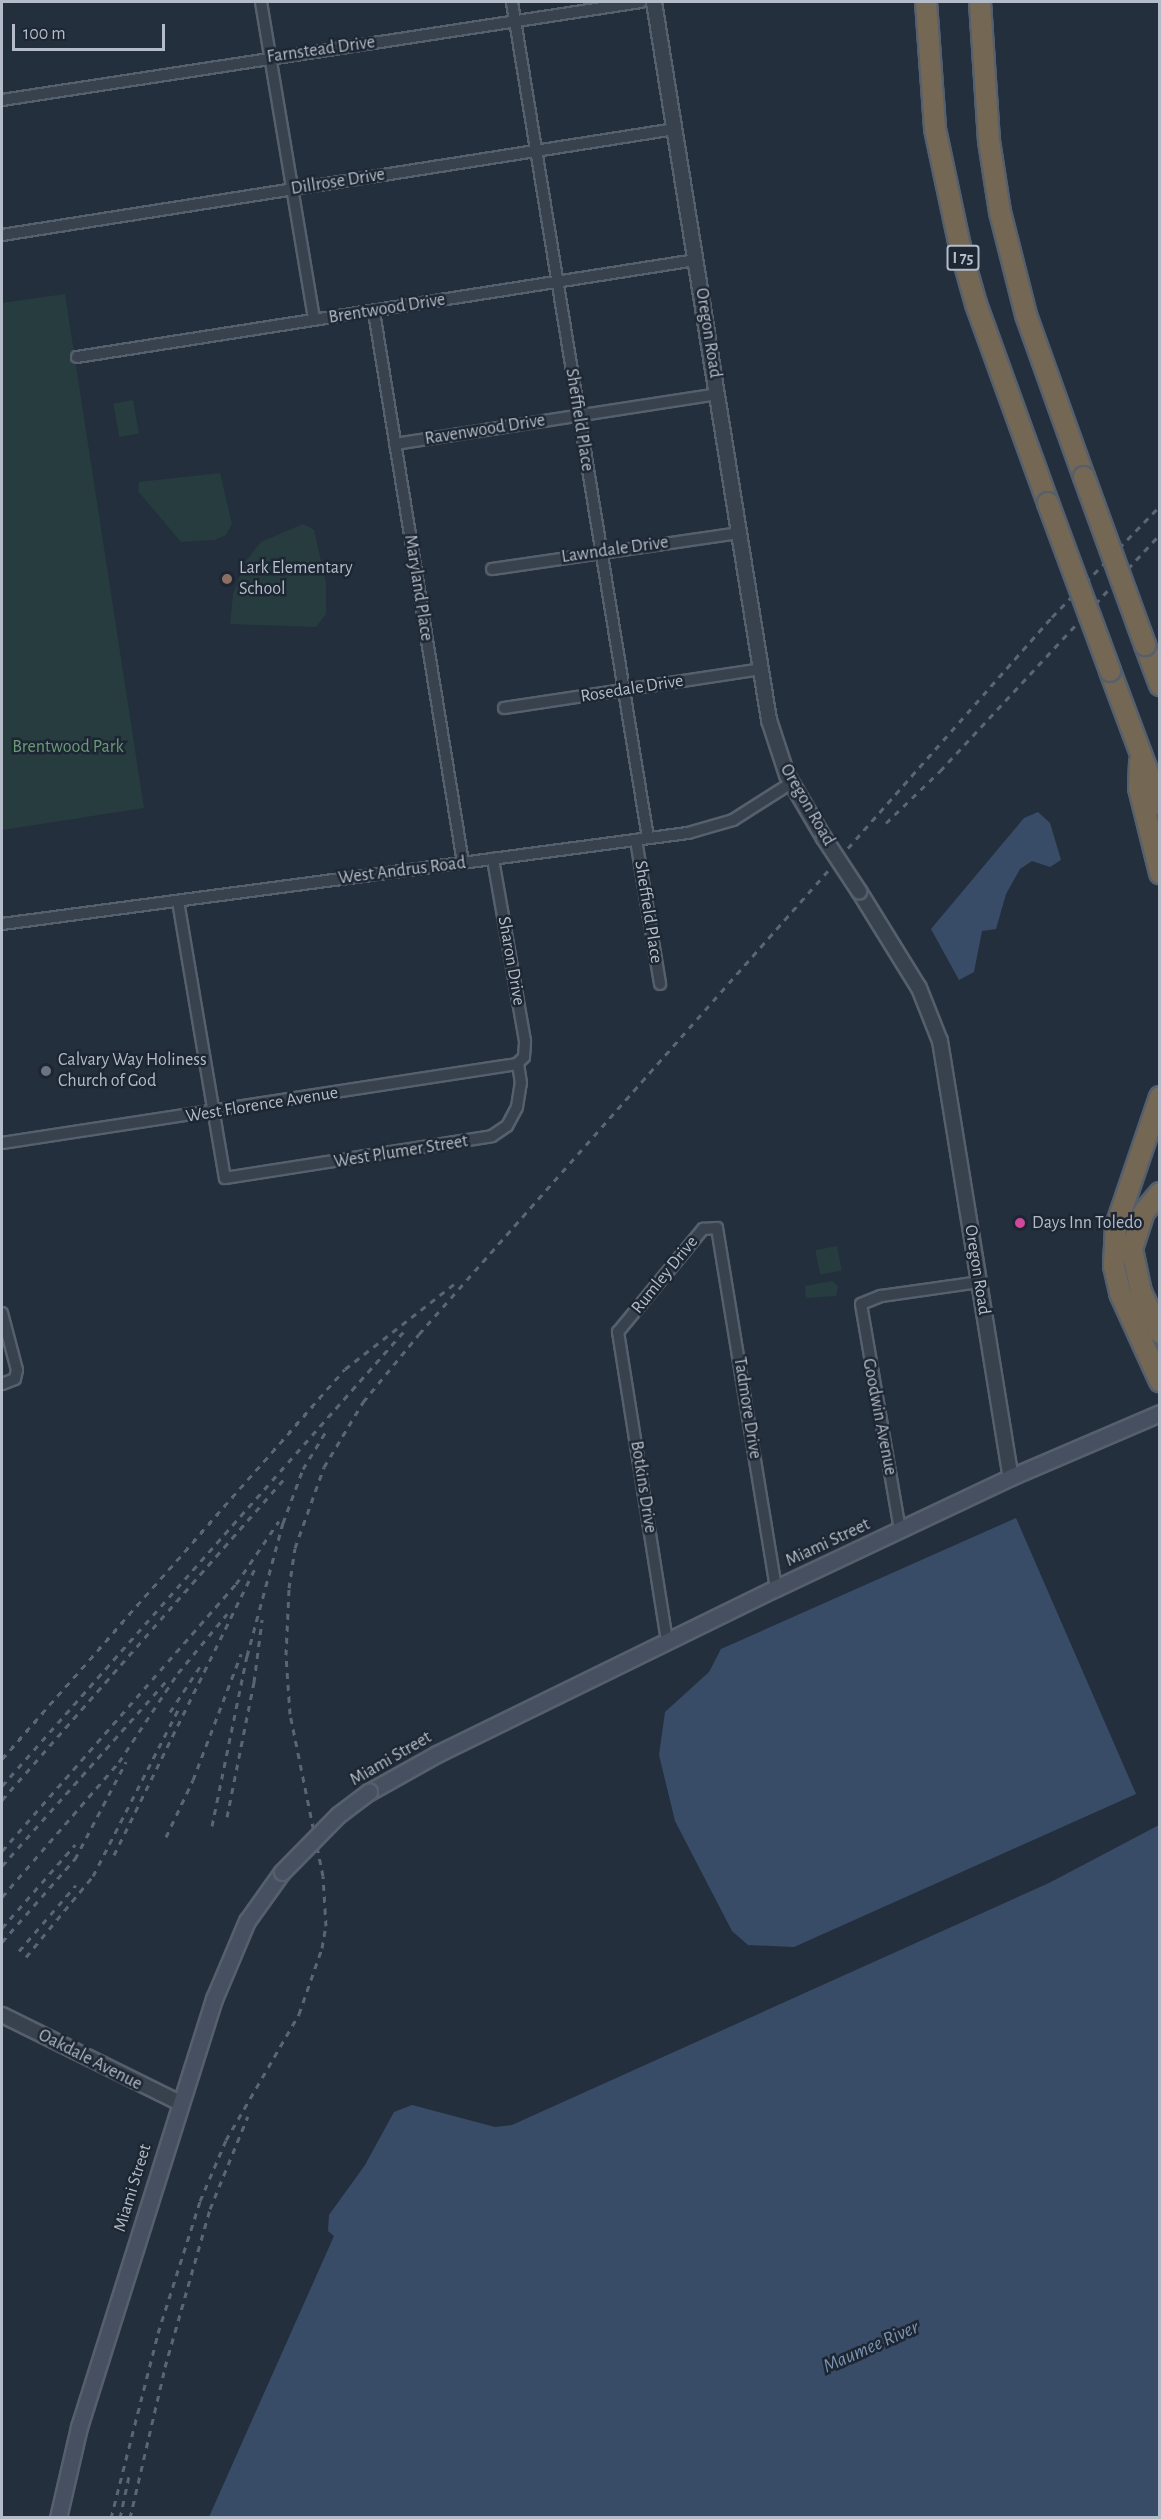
<!DOCTYPE html>
<html>
<head>
<meta charset="utf-8">
<style>
  body { margin:0 }
  #map { position:relative; width:1161px; height:2519px; overflow:hidden; background:#242f3e; font-family:"Alegreya Sans",sans-serif }
  div>[style] { position:absolute }
  .green>* { inset:0; background:#263c3f; transform-origin:0 0 }
  .water>* { inset:0; background:#394c67 }
  .roads { filter:drop-shadow(2px 0 #565f6c) drop-shadow(-2px 0 #565f6c) drop-shadow(0 2px #565f6c) drop-shadow(0 -2px #565f6c) }
  .minor>* { height:10px; margin:-5px; padding:0 5px; transform-origin:5px; border-radius:5px; background:#38414e }
  .tertiary>* { height:14px; margin:-7px; padding:0 7px; transform-origin:7px; border-radius:7px; background:#38414e }
  .secondary>* { height:15px; margin:-7.5px; padding:0 7.5px; transform-origin:7.5px; border-radius:7.5px; background:#465061 }
  .motorway>* { height:20px; margin:-10px; padding:0 10px; transform-origin:10px; border-radius:10px; background:#746855 }
  .rail>* { height:3px; margin-top:-1.5px; transform-origin:0; background:repeating-linear-gradient(90deg,#5a6575 0 6px,transparent 0 12px) }
  .bridges { filter:drop-shadow(2px 0 #565f6c) drop-shadow(-2px 0 #565f6c) drop-shadow(0 2px #565f6c) drop-shadow(0 -2px #565f6c) }
  .tertiary-bridge>* { height:14px; margin:-7px; padding:0 7px; transform-origin:7px; border-radius:7px; background:#38414e }
  .secondary-bridge>* { height:15px; margin:-7.5px; padding:0 7.5px; transform-origin:7.5px; border-radius:7.5px; background:#465061 }
  .motorway-bridge>* { height:20px; margin:-10px; padding:0 10px; transform-origin:10px; border-radius:10px; background:#746855 }
  .dots>* { width:16px; height:16px; translate:-50% -50%; box-sizing:border-box; border:3px solid #1d2633; border-radius:50% }
  span { translate:-50% -50%; white-space:nowrap; text-align:center; line-height:1.15; -webkit-text-stroke:5px #1d2633; paint-order:stroke }
  .shield-label span { padding:2px 4px; background:#1d2633; border:2px solid; border-radius:4px; -webkit-text-stroke-width:0 }
  .shield-label { font-size:16px; color:#b4bcc9; font-weight:700 }
  .street-label { font-size:18px; color:#b4bcc9 }
  .poi-label { font-size:18px; color:#b4bcc9 }
  .left { translate:0 -50%; text-align:left }
  .park-label { font-size:18px; color:#6b9a76 }
  .water-label { font-size:20px; color:#7c92b1; font-style:italic }
  .frame { position:absolute; inset:0; border:3px solid #b4bcc9; pointer-events:none }
  .scale { position:absolute; left:12px; top:24px; width:153px; height:27px; box-sizing:border-box; border:3px solid #b4bcc9; border-top:0; padding-left:8px; font-size:18px; line-height:21px; white-space:nowrap; color:#b4bcc9; -webkit-text-stroke:4px #1d2633; paint-order:stroke }
</style>
</head>
<body>
<div id="map">
  <div class="green">
    <div style="clip-path:polygon(65px 294px,144px 808px,2px 830px,2px 303px)"></div>
    <div style="left:133px;top:400px;width:34px;height:20px;rotate:80deg"></div>
    <div style="clip-path:polygon(220px 473px,232px 524px,226px 535px,215px 540px,181px 542px,138px 491px,139px 482px)"></div>
    <div style="clip-path:polygon(303px 524px,314px 530px,326px 583px,326px 614px,316px 627px,230px 624px,233px 594px,246px 561px,261px 542px)"></div>
    <div style="left:837px;top:1246px;width:25px;height:22px;rotate:79deg"></div>
    <div style="clip-path:polygon(832px 1281px,838px 1286px,836px 1296px,806px 1298px,805px 1286px)"></div>
  </div>
  <div class="water">
    <div style="clip-path:polygon(1038px 812px,1050px 823px,1061px 860px,1050px 867px,1032px 861px,1020px 869px,1006px 894px,996px 929px,982px 931px,974px 972px,959px 980px,931px 929px,1024px 818px)"></div>
    <div style="clip-path:polygon(1016px 1518px,1136px 1794px,794px 1947px,748px 1945px,732px 1931px,675px 1821px,659px 1755px,665px 1712px,709px 1672px,721px 1649px)"></div>
    <div style="clip-path:polygon(1159px 1825px,1159px 2517px,209px 2517px,334px 2236px,328px 2231px,329px 2215px,365px 2165px,394px 2112px,412px 2105px,495px 2127px,512px 2125px,1049px 1883px)"></div>
  </div>
  <div class="roads">
    <div class="minor">
      <div style="left:261px;top:2px;width:322px;rotate:80.5deg"></div>
      <div style="left:512px;top:2px;width:847px;rotate:80.76deg"></div>
      <div style="left:2px;top:100px;width:646px;rotate:-8.72deg"></div>
      <div style="left:2px;top:235px;width:681px;rotate:-8.95deg"></div>
      <div style="left:374px;top:312px;width:558px;rotate:80.82deg"></div>
      <div style="left:77px;top:357px;width:627px;rotate:-8.91deg"></div>
      <div style="left:395px;top:444px;width:326px;rotate:-8.8deg"></div>
      <div style="left:492px;top:569px;width:249px;rotate:-8.3deg"></div>
      <div style="left:504px;top:708px;width:260px;rotate:-8.6deg"></div>
      <div style="left:636px;top:840px;width:146px;rotate:80.5deg"></div>
      <div style="left:178px;top:901px;width:281px;rotate:80.4deg"></div>
      <div style="left:225px;top:1178px;width:270px;rotate:-8.9deg"></div>
      <div style="left:492px;top:1136px;width:18px;rotate:-34deg"></div>
      <div style="left:507px;top:1126px;width:21px;rotate:-62deg"></div>
      <div style="left:517px;top:1107px;width:24px;rotate:-81deg"></div>
      <div style="left:521px;top:1083px;width:20px;rotate:-99deg"></div>
      <div style="left:2px;top:924px;width:692px;rotate:-7.56deg"></div>
      <div style="left:688px;top:833px;width:47px;rotate:-16.1deg"></div>
      <div style="left:733px;top:820px;width:69px;rotate:-32.5deg"></div>
      <div style="left:2px;top:1143px;width:521px;rotate:-8.72deg"></div>
      <div style="left:517px;top:1064px;width:10px;rotate:-45deg"></div>
      <div style="left:524px;top:1057px;width:16px;rotate:-86deg"></div>
      <div style="left:525px;top:1041px;width:185px;rotate:-100deg"></div>
      <div style="left:2px;top:1313px;width:59px;rotate:75.3deg"></div>
      <div style="left:17px;top:1370px;width:9px;rotate:103deg"></div>
      <div style="left:15px;top:1379px;width:14px;rotate:159deg"></div>
      <div style="left:900px;top:1530px;width:229px;rotate:-99.8deg"></div>
      <div style="left:861px;top:1304px;width:22px;rotate:-22deg"></div>
      <div style="left:881px;top:1296px;width:99px;rotate:-8.1deg"></div>
      <div style="left:667px;top:1641px;width:313px;rotate:-99deg"></div>
      <div style="left:618px;top:1332px;width:134px;rotate:-50.5deg"></div>
      <div style="left:703px;top:1229px;width:14px;rotate:-4deg"></div>
      <div style="left:717px;top:1228px;width:365px;rotate:80.7deg"></div>
    </div>
    <div class="tertiary">
      <div style="left:654px;top:2px;width:727px;rotate:80.9deg"></div>
      <div style="left:769px;top:720px;width:58px;rotate:71.9deg"></div>
      <div style="left:787px;top:775px;width:73px;rotate:59.6deg"></div>
      <div style="left:859px;top:891px;width:114px;rotate:58.3deg"></div>
      <div style="left:919px;top:988px;width:57px;rotate:68.4deg"></div>
      <div style="left:940px;top:1041px;width:442px;rotate:80.8deg"></div>
      <div style="left:2px;top:2015px;width:199px;rotate:26.3deg"></div>
    </div>
    <div class="secondary">
      <div style="left:369px;top:1792px;width:78px;rotate:-29.2deg"></div>
      <div style="left:437px;top:1754px;width:377px;rotate:-26.1deg"></div>
      <div style="left:776px;top:1588px;width:260px;rotate:-25.3deg"></div>
      <div style="left:1011px;top:1477px;width:162px;rotate:-23.2deg"></div>
      <div style="left:58px;top:2518px;width:93px;rotate:-77deg"></div>
      <div style="left:79px;top:2427px;width:449px;rotate:-72.5deg"></div>
      <div style="left:214px;top:1999px;width:85px;rotate:-67.1deg"></div>
      <div style="left:247px;top:1921px;width:60px;rotate:-54.5deg"></div>
    </div>
    <div class="motorway">
      <div style="left:926px;top:2px;width:127px;rotate:85.9deg"></div>
      <div style="left:935px;top:129px;width:121px;rotate:78deg"></div>
      <div style="left:960px;top:247px;width:59px;rotate:74.3deg"></div>
      <div style="left:976px;top:304px;width:212px;rotate:70.1deg"></div>
      <div style="left:980px;top:2px;width:139px;rotate:86.3deg"></div>
      <div style="left:989px;top:141px;width:72px;rotate:81.2deg"></div>
      <div style="left:1000px;top:212px;width:106px;rotate:75.8deg"></div>
      <div style="left:1026px;top:315px;width:172px;rotate:70.3deg"></div>
      <div style="left:1145px;top:645px;width:43px;rotate:69.4deg"></div>
      <div style="left:1110px;top:671px;width:143px;rotate:69.5deg"></div>
      <div style="left:1140px;top:762px;width:26px;rotate:92deg"></div>
      <div style="left:1139px;top:788px;width:88px;rotate:76.1deg"></div>
      <div style="left:1160px;top:1097px;width:136px;rotate:108.8deg"></div>
      <div style="left:1116px;top:1226px;width:40px;rotate:92.9deg"></div>
      <div style="left:1114px;top:1266px;width:28px;rotate:77deg"></div>
      <div style="left:1120px;top:1293px;width:97px;rotate:65.6deg"></div>
      <div style="left:1160px;top:1193px;width:25px;rotate:130deg"></div>
      <div style="left:1144px;top:1212px;width:39px;rotate:108deg"></div>
      <div style="left:1132px;top:1249px;width:44px;rotate:78.2deg"></div>
      <div style="left:1141px;top:1292px;width:45px;rotate:65.1deg"></div>
    </div>
  </div>
  <div class="rail">
    <div style="left:886px;top:823px;width:75px;rotate:-43.9deg"></div>
    <div style="left:940px;top:771px;width:323px;rotate:-47.1deg"></div>
    <div style="left:170px;top:1712px;width:56px;rotate:-56.6deg"></div>
    <div style="left:2px;top:1759px;width:519px;rotate:-48.67deg"></div>
    <div style="left:345px;top:1369px;width:143px;rotate:-37.9deg"></div>
    <div style="left:2px;top:1786px;width:609px;rotate:-48.53deg"></div>
    <div style="left:2px;top:1800px;width:429px;rotate:-48.7deg"></div>
    <div style="left:227px;top:1817px;width:138px;rotate:-78.7deg"></div>
    <div style="left:254px;top:1682px;width:63px;rotate:-82.6deg"></div>
    <div style="left:212px;top:1826px;width:174px;rotate:-78.4deg"></div>
    <div style="left:247px;top:1656px;width:138px;rotate:-74.9deg"></div>
    <div style="left:283px;top:1523px;width:58px;rotate:-69.7deg"></div>
    <div style="left:303px;top:1469px;width:48px;rotate:-58.6deg"></div>
    <div style="left:166px;top:1837px;width:63px;rotate:-64.7deg"></div>
    <div style="left:193px;top:1780px;width:135px;rotate:-69.1deg"></div>
    <div style="left:2px;top:1851px;width:355px;rotate:-48.8deg"></div>
    <div style="left:236px;top:1584px;width:76px;rotate:-55.7deg"></div>
    <div style="left:114px;top:1855px;width:321px;rotate:-63.8deg"></div>
    <div style="left:2px;top:1866px;width:251px;rotate:-48.4deg"></div>
    <div style="left:2px;top:1897px;width:179px;rotate:-49.1deg"></div>
    <div style="left:119px;top:1762px;width:107px;rotate:-56.5deg"></div>
    <div style="left:178px;top:1673px;width:77px;rotate:-50.3deg"></div>
    <div style="left:2px;top:1928px;width:111px;rotate:-48.7deg"></div>
    <div style="left:2px;top:1942px;width:111px;rotate:-48.7deg"></div>
    <div style="left:75px;top:1859px;width:110px;rotate:-62.3deg"></div>
    <div style="left:19px;top:1951px;width:87px;rotate:-49.2deg"></div>
    <div style="left:26px;top:1957px;width:105px;rotate:-50.4deg"></div>
    <div style="left:93px;top:1876px;width:191px;rotate:-62.9deg"></div>
    <div style="left:111px;top:2518px;width:191px;rotate:-75.7deg"></div>
    <div style="left:158px;top:2333px;width:139px;rotate:-72.3deg"></div>
    <div style="left:200px;top:2201px;width:66px;rotate:-66.9deg"></div>
    <div style="left:226px;top:2140px;width:146px;rotate:-59.9deg"></div>
    <div style="left:299px;top:2014px;width:70px;rotate:-70.8deg"></div>
    <div style="left:322px;top:1948px;width:22px;rotate:-80deg"></div>
    <div style="left:326px;top:1926px;width:50px;rotate:-93.4deg"></div>
    <div style="left:323px;top:1876px;width:165px;rotate:-101.5deg"></div>
    <div style="left:290px;top:1714px;width:59px;rotate:-93.9deg"></div>
    <div style="left:286px;top:1655px;width:67px;rotate:-87.4deg"></div>
    <div style="left:289px;top:1588px;width:40px;rotate:-81.5deg"></div>
    <div style="left:295px;top:1548px;width:86px;rotate:-70.3deg"></div>
    <div style="left:324px;top:1467px;width:76px;rotate:-59deg"></div>
    <div style="left:363px;top:1402px;width:88px;rotate:-50.5deg"></div>
    <div style="left:419px;top:1334px;width:956px;rotate:-48.56deg"></div>
    <div style="left:1052px;top:617px;width:155px;rotate:-45.8deg"></div>
    <div style="left:120px;top:2518px;width:43px;rotate:-77.9deg"></div>
    <div style="left:130px;top:2518px;width:155px;rotate:-76.9deg"></div>
    <div style="left:165px;top:2367px;width:164px;rotate:-74.1deg"></div>
    <div style="left:210px;top:2209px;width:100px;rotate:-67.8deg"></div>
  </div>
  <div class="bridges">
    <div class="tertiary-bridge">
      <div style="left:824px;top:838px;width:64px;rotate:56.6deg"></div>
    </div>
    <div class="secondary-bridge">
      <div style="left:282px;top:1872px;width:80px;rotate:-45.5deg"></div>
      <div style="left:338px;top:1815px;width:39px;rotate:-37deg"></div>
    </div>
    <div class="motorway-bridge">
      <div style="left:1084px;top:477px;width:179px;rotate:70deg"></div>
      <div style="left:1048px;top:503px;width:179px;rotate:69.7deg"></div>
    </div>
  </div>
  <div class="dots">
    <div style="left:227px;top:579px;background:#8d6e63"></div>
    <div style="left:46px;top:1071px;background:#6b7280"></div>
    <div style="left:1020px;top:1223px;background:#d1479c"></div>
  </div>
  <div class="shield-label">
    <span style="left:963px;top:258px">I 75</span>
  </div>
  <div class="street-label">
    <span style="left:321px;top:50px;rotate:-8deg">Farnstead Drive</span>
    <span style="left:338px;top:182px;rotate:-9deg">Dillrose Drive</span>
    <span style="left:387px;top:309px;rotate:-9deg">Brentwood Drive</span>
    <span style="left:708px;top:333px;rotate:81deg">Oregon Road</span>
    <span style="left:579px;top:420px;rotate:81deg">Sheffield Place</span>
    <span style="left:485px;top:430px;rotate:-9deg">Ravenwood Drive</span>
    <span style="left:615px;top:550px;rotate:-8deg">Lawndale Drive</span>
    <span style="left:418px;top:588px;rotate:81deg">Maryland Place</span>
    <span style="left:632px;top:689px;rotate:-9deg">Rosedale Drive</span>
    <span style="left:807px;top:805px;rotate:60deg">Oregon Road</span>
    <span style="left:402px;top:871px;rotate:-7deg">West Andrus Road</span>
    <span style="left:648px;top:912px;rotate:81deg">Sheffield Place</span>
    <span style="left:511px;top:961px;rotate:80deg">Sharon Drive</span>
    <span style="left:262px;top:1105px;rotate:-9deg">West Florence Avenue</span>
    <span style="left:401px;top:1152px;rotate:-9deg">West Plumer Street</span>
    <span style="left:977px;top:1270px;rotate:81deg">Oregon Road</span>
    <span style="left:665px;top:1275px;rotate:-51deg">Rumley Drive</span>
    <span style="left:747px;top:1408px;rotate:81deg">Tadmore Drive</span>
    <span style="left:879px;top:1417px;rotate:79deg">Goodwin Avenue</span>
    <span style="left:643px;top:1487px;rotate:81deg">Botkins Drive</span>
    <span style="left:828px;top:1543px;rotate:-25deg">Miami Street</span>
    <span style="left:391px;top:1759px;rotate:-30deg">Miami Street</span>
    <span style="left:90px;top:2060px;rotate:27deg">Oakdale Avenue</span>
    <span style="left:133px;top:2188px;rotate:-73deg">Miami Street</span>
  </div>
  <div class="poi-label">
    <span class="left" style="left:239px;top:579px">Lark Elementary<br>School</span>
    <span class="left" style="left:58px;top:1071px">Calvary Way Holiness<br>Church of God</span>
    <span class="left" style="left:1032px;top:1223px">Days Inn Toledo</span>
  </div>
  <div class="park-label">
    <span style="left:68px;top:747px">Brentwood Park</span>
  </div>
  <div class="water-label">
    <span style="left:871px;top:2347px;rotate:-24deg">Maumee River</span>
  </div>
  <div class="frame"></div>
  <div class="scale">100 m</div>
</div>
</body>
</html>
